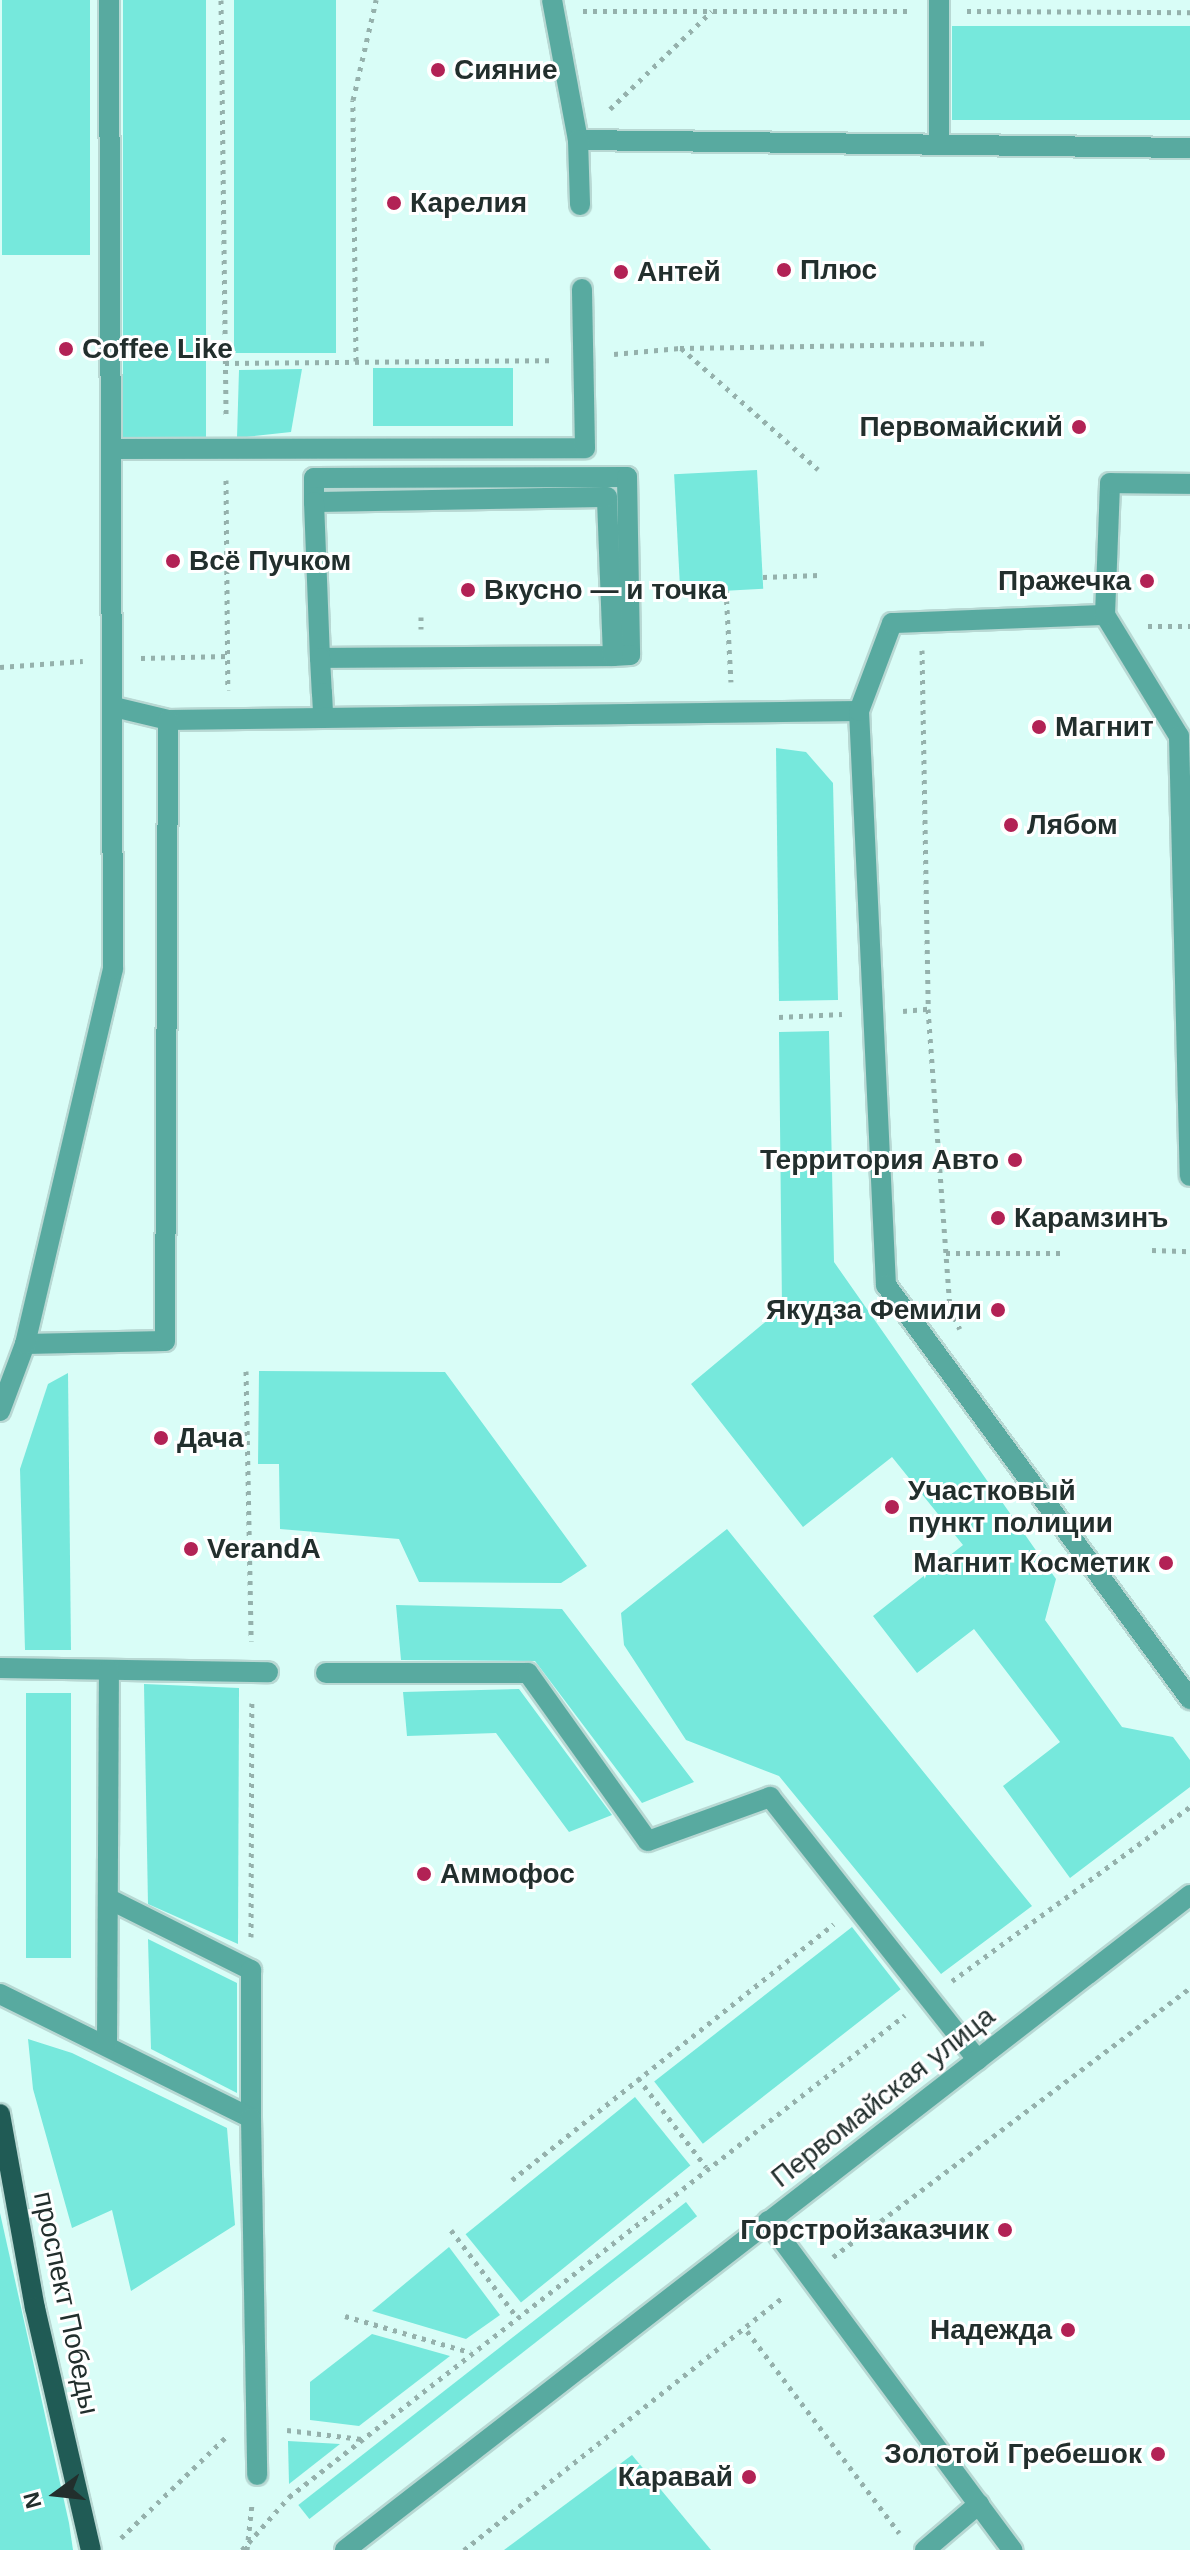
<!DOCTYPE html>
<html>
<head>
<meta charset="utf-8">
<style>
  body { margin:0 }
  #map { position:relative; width:1190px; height:2550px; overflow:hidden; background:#d9fdf7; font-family:Helvetica,sans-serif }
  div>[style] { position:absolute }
  .green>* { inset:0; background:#76e8dc; transform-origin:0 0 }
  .path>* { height:5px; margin-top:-2.5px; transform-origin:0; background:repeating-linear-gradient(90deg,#95b1ac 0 4px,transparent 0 10px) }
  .roads { filter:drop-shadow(2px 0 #b8d8d3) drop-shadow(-2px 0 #b8d8d3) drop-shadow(0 2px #b8d8d3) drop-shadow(0 -2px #b8d8d3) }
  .service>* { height:20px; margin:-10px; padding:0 10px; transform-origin:10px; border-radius:10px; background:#58aaa0 }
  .minor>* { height:20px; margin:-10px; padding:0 10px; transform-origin:10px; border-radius:10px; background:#58aaa0 }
  .tertiary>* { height:20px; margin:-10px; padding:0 10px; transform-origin:10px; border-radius:10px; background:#58aaa0 }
  .primary>* { height:20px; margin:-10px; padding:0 10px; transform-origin:10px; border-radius:10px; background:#205b55 }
  .dots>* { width:22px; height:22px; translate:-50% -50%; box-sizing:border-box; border:4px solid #fff; border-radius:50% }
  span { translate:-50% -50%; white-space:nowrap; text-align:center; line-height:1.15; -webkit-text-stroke:6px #fff; paint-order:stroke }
  .poi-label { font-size:28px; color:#222f2d; font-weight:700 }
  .left { translate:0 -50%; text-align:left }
  .right { translate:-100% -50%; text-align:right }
  .street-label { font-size:28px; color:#222f2d }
  .north { position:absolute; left:16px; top:2454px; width:80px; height:80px; -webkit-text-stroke:6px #fff; paint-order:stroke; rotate:255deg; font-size:22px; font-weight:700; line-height:32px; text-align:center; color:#222f2d }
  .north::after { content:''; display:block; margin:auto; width:28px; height:36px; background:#222f2d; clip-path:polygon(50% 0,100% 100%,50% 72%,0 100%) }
</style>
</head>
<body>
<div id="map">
  <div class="green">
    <div style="left:2px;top:0;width:88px;height:255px"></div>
    <div style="left:123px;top:0;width:83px;height:437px"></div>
    <div style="left:234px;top:0;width:102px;height:353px"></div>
    <div style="left:952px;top:26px;width:238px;height:94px"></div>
    <div style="left:513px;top:368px;width:58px;height:140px;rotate:90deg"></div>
    <div style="clip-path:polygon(302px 369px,291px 432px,237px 438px,239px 370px)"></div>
    <div style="left:757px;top:470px;width:119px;height:83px;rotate:87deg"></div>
    <div style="clip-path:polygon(776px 748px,806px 752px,833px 783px,838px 1000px,779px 1001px)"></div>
    <div style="clip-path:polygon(829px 1031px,834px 1262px,1056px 1579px,1045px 1620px,1122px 1727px,1173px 1737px,1190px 1760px,1190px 1787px,1070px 1878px,1003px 1786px,1060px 1742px,974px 1629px,917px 1673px,873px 1616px,963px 1545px,892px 1457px,803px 1527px,691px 1384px,782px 1308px,779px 1032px)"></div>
    <div style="clip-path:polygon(259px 1371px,445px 1372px,587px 1566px,561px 1583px,419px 1582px,399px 1539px,280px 1529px,279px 1464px,258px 1464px)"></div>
    <div style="clip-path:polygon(68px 1373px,71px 1650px,25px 1650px,20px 1469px,48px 1384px)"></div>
    <div style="clip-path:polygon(727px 1529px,1032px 1906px,941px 1974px,779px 1776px,686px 1740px,624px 1645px,621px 1613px)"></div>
    <div style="clip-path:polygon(396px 1605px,562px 1609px,694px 1782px,642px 1803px,535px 1661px,401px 1660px)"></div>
    <div style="clip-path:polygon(144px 1684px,239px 1688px,238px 1944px,148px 1904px)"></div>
    <div style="clip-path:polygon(519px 1689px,612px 1815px,569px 1832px,496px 1733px,407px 1736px,403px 1692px)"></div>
    <div style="left:26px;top:1693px;width:45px;height:265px"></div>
    <div style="left:852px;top:1927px;width:79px;height:251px;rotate:52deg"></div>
    <div style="clip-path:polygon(148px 1939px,237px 1983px,237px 2093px,151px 2049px)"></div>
    <div style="clip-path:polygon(28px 2039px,72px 2053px,227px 2128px,235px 2225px,131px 2291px,112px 2210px,72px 2228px,33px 2089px)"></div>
    <div style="left:635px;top:2097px;width:88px;height:218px;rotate:51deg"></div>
    <div style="left:686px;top:2202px;width:18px;height:492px;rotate:52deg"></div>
    <div style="clip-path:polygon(0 2213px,69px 2523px,73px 2550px,0 2550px)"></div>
    <div style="clip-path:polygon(449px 2247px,500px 2315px,466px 2339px,372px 2311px)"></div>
    <div style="clip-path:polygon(372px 2334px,450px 2356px,359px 2426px,310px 2420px,310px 2382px)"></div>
    <div style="clip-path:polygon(288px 2441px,340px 2444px,289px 2484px)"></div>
    <div style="clip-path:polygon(632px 2455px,711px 2550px,504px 2550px)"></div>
  </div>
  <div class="path">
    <div style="left:221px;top:0;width:418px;rotate:89.3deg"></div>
    <div style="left:583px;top:11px;width:326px"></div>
    <div style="left:967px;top:11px;width:223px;rotate:0.3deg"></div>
    <div style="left:610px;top:109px;width:141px;rotate:-43.9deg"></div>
    <div style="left:681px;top:348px;width:183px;rotate:41.5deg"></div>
    <div style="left:614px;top:354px;width:66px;rotate:-5.2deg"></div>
    <div style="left:680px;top:348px;width:304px;rotate:-0.9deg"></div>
    <div style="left:356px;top:361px;width:261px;rotate:-90.7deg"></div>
    <div style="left:353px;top:100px;width:103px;rotate:-77deg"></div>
    <div style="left:225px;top:363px;width:327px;rotate:-0.5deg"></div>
    <div style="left:226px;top:480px;width:210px;rotate:89.5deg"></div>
    <div style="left:763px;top:577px;width:56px;rotate:-2deg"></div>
    <div style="left:726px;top:590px;width:92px;rotate:86.9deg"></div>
    <div style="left:421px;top:617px;width:12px;rotate:90deg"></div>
    <div style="left:1148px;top:626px;width:42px"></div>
    <div style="left:922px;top:650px;width:359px;rotate:89deg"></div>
    <div style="left:928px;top:1009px;width:300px;rotate:85.8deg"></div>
    <div style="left:950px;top:1308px;width:23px;rotate:65deg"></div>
    <div style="left:141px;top:658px;width:86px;rotate:-1.3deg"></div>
    <div style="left:0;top:667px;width:83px;rotate:-4.1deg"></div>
    <div style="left:903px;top:1011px;width:25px;rotate:-5deg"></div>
    <div style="left:779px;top:1017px;width:63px;rotate:-2.7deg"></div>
    <div style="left:1152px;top:1250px;width:38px;rotate:2deg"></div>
    <div style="left:946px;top:1253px;width:114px"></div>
    <div style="left:246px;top:1371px;width:270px;rotate:88.9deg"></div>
    <div style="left:251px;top:1937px;width:234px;rotate:-89.8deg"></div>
    <div style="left:952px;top:1981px;width:295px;rotate:-36.2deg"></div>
    <div style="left:638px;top:2078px;width:112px;rotate:52.6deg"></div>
    <div style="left:512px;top:2180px;width:411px;rotate:-38.5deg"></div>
    <div style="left:451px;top:2230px;width:108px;rotate:52.9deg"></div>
    <div style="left:833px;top:2257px;width:447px;rotate:-37deg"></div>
    <div style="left:345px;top:2316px;width:130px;rotate:16.1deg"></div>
    <div style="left:747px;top:2331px;width:253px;rotate:53deg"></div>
    <div style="left:287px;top:2430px;width:75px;rotate:6.9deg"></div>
    <div style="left:121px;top:2538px;width:146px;rotate:-43.9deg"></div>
    <div style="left:242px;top:2550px;width:71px;rotate:-48.4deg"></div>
    <div style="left:289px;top:2497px;width:782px;rotate:-38.04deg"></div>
    <div style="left:247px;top:2550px;width:46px;rotate:-83.8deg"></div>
    <div style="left:464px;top:2550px;width:409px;rotate:-38.4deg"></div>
  </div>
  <div class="roads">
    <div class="service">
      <div style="left:552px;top:0;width:142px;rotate:79.5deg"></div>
      <div style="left:578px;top:140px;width:612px;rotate:0.75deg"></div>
      <div style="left:578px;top:140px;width:65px;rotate:88.2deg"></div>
      <div style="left:939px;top:145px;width:145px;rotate:-90deg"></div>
      <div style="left:112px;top:449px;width:473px;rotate:-0.1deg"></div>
      <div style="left:585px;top:448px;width:159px;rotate:-91.1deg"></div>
      <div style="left:314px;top:502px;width:24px;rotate:-90deg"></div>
      <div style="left:314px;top:478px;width:313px;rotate:-0.2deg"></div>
      <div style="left:627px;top:477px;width:178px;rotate:89deg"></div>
      <div style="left:630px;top:655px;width:17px;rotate:177deg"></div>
      <div style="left:1105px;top:615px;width:142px;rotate:58.6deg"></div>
      <div style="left:1179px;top:736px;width:440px;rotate:88.6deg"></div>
      <div style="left:320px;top:658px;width:293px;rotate:-0.4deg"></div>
      <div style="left:613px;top:656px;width:159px;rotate:-92.2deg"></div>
      <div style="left:607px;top:497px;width:293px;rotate:179deg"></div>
      <div style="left:314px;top:502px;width:156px;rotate:87.8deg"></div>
      <div style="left:320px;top:658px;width:35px;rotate:87deg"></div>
      <div style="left:322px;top:693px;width:22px;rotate:87deg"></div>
      <div style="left:114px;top:707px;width:56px;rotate:13.5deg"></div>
      <div style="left:168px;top:720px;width:691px;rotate:-0.75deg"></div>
      <div style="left:859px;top:711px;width:575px;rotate:87.31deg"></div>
      <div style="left:886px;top:1285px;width:514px;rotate:53.71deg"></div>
      <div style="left:859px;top:711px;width:94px;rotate:-69.4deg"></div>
      <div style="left:892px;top:623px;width:213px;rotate:-2.2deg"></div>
      <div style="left:1105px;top:615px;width:132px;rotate:-87.8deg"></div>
      <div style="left:1110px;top:483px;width:80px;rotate:0.7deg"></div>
      <div style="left:25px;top:1344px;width:140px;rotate:-1.2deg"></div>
      <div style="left:165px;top:1341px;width:621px;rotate:-89.72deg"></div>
      <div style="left:0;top:1668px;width:268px;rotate:0.9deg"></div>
      <div style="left:326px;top:1673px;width:202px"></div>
      <div style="left:528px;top:1673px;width:206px;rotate:54.5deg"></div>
      <div style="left:648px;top:1841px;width:130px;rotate:-19.8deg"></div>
      <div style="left:770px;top:1797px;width:335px;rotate:51.7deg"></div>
      <div style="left:109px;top:1899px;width:159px;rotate:26.6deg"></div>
      <div style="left:251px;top:1970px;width:148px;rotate:90deg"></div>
      <div style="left:0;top:1994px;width:280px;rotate:26.3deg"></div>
      <div style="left:251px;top:2118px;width:357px;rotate:89deg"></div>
      <div style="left:107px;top:2044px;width:374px;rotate:-89.7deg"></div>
      <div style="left:925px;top:2550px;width:71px;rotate:-40.4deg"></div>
    </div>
    <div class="minor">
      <div style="left:0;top:1411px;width:72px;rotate:-69.5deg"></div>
      <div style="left:25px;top:1344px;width:385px;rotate:-76.8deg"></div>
      <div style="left:113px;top:969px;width:969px;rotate:-90.24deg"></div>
      <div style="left:768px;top:2221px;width:410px;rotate:53.4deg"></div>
    </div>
    <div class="tertiary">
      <div style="left:345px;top:2550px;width:1069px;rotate:-37.78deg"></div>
    </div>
    <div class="primary">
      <div style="left:0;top:2114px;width:197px;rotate:79.8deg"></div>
      <div style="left:35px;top:2308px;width:248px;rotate:77deg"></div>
    </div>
  </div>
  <div class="dots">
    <div style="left:438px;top:70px;background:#b22255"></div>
    <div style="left:394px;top:203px;background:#b22255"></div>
    <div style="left:784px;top:270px;background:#b22255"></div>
    <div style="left:621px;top:272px;background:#b22255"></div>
    <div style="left:66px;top:349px;background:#b22255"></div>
    <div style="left:1079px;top:427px;background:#b22255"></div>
    <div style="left:173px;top:561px;background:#b22255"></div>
    <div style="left:1147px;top:581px;background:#b22255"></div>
    <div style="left:468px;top:590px;background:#b22255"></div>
    <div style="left:1039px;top:727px;background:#b22255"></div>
    <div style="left:1011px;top:825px;background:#b22255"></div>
    <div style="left:1015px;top:1160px;background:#b22255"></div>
    <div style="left:998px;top:1218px;background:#b22255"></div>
    <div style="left:998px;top:1310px;background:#b22255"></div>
    <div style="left:161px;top:1438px;background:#b22255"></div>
    <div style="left:892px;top:1507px;background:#b22255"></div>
    <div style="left:191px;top:1549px;background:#b22255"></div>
    <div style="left:1166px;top:1563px;background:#b22255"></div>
    <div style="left:424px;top:1874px;background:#b22255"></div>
    <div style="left:1005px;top:2230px;background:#b22255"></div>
    <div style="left:1068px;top:2330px;background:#b22255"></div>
    <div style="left:1158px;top:2454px;background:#b22255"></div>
    <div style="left:749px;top:2477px;background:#b22255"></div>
  </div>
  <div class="poi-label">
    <span class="left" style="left:454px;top:70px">Сияние</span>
    <span class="left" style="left:410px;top:203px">Карелия</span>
    <span class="left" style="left:800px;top:270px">Плюс</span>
    <span class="left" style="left:637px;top:272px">Антей</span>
    <span class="left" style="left:82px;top:349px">Coffee Like</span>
    <span class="right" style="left:1063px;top:427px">Первомайский</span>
    <span class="left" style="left:189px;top:561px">Всё Пучком</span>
    <span class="right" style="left:1131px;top:581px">Пражечка</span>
    <span class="left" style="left:484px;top:590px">Вкусно — и точка</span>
    <span class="left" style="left:1055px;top:727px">Магнит</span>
    <span class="left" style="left:1027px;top:825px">Лябом</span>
    <span class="right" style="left:999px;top:1160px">Территория Авто</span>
    <span class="left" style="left:1014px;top:1218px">Карамзинъ</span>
    <span class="right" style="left:982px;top:1310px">Якудза Фемили</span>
    <span class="left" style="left:177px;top:1438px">Дача</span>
    <span class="left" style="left:908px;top:1507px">Участковый<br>пункт полиции</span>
    <span class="left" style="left:207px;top:1549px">VerandA</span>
    <span class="right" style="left:1150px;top:1563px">Магнит Косметик</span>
    <span class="left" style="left:440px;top:1874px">Аммофос</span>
    <span class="right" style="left:989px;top:2230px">Горстройзаказчик</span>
    <span class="right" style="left:1052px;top:2330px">Надежда</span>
    <span class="right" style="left:1142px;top:2454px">Золотой Гребешок</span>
    <span class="right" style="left:733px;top:2477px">Каравай</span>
  </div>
  <div class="street-label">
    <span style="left:883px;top:2097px;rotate:-38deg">Первомайская улица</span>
    <span style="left:66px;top:2303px;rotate:78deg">проспект Победы</span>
  </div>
  <div class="north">N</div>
</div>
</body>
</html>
